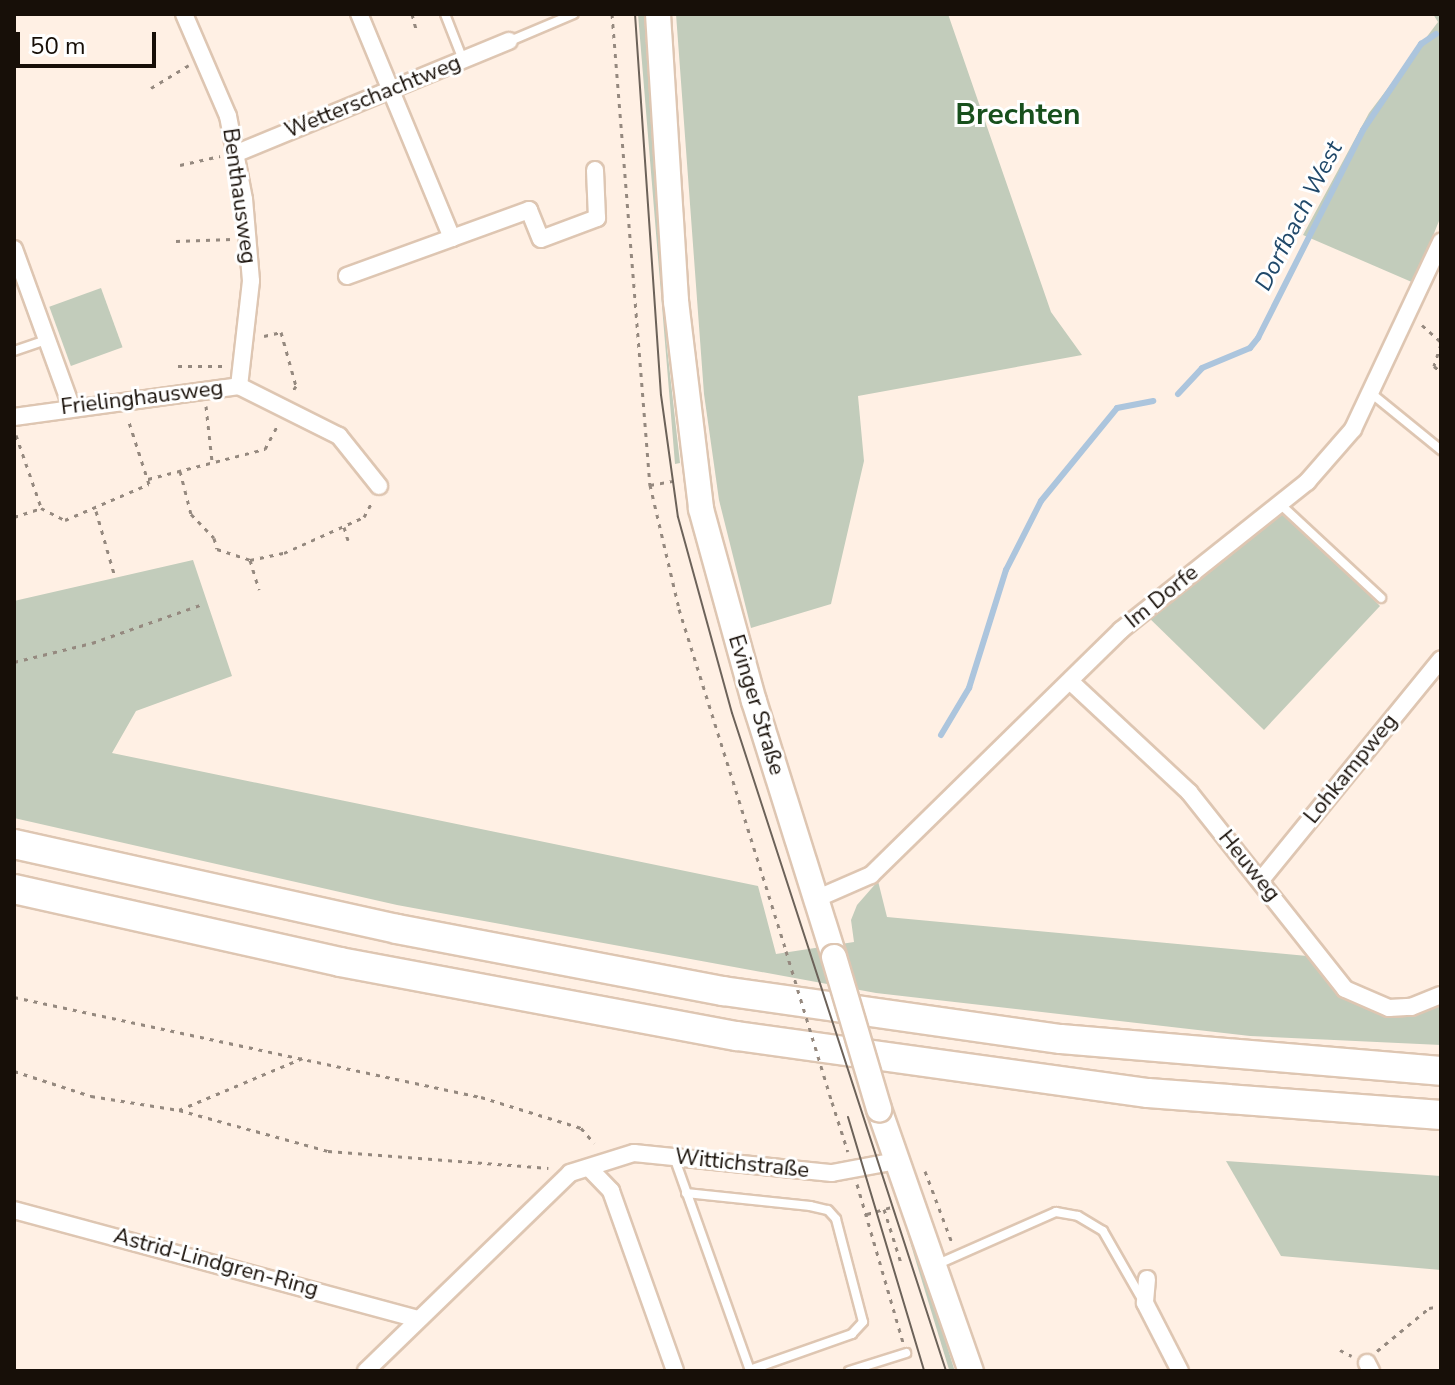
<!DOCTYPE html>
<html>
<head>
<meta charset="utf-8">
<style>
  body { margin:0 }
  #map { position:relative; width:1455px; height:1385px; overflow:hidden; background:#fff0e4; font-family:"Nunito Sans",sans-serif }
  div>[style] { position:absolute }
  .green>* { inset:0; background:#c2ccbb; transform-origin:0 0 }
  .stream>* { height:6px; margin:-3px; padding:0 3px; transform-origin:3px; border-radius:3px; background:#acc5dd }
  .path>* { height:3px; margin-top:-1.5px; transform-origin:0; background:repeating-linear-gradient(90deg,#95897f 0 4px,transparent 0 10px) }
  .roads { filter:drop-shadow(2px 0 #dec6b2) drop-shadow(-2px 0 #dec6b2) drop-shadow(0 2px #dec6b2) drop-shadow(0 -2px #dec6b2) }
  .service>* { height:8px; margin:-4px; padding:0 4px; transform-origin:4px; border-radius:4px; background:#fff }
  .minor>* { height:16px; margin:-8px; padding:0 8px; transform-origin:8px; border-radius:8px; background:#fff }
  .primary>* { height:24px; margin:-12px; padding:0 12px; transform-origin:12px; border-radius:12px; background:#fff }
  .motorway>* { height:28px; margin:-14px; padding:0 14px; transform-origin:14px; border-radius:14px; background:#fff }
  .tram>* { height:2px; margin:-1px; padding:0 1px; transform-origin:1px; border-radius:1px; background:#6c6259 }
  .path-bridge>* { height:3px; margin-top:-1.5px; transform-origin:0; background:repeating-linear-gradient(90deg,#95897f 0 4px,transparent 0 10px) }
  .bridges { filter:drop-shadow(2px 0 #dec6b2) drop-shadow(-2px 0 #dec6b2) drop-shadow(0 2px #dec6b2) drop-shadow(0 -2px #dec6b2) }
  .primary-bridge>* { height:24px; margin:-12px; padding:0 12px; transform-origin:12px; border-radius:12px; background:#fff }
  span { translate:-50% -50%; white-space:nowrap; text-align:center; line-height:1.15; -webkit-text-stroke:6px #fff; paint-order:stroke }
  .street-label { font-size:22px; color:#170f08 }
  .water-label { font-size:24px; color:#21496a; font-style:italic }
  .district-label { font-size:30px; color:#18501d; font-weight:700 }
  .frame { position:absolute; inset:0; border:16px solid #170f08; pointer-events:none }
  .scale { position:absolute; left:16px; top:32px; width:140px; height:36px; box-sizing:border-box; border:4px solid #170f08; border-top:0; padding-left:10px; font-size:24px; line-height:28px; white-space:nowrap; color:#170f08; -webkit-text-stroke:6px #fff; paint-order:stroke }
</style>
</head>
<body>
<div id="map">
  <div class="green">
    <div style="clip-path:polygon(638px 14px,645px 14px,667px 347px,680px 463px,675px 464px)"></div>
    <div style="clip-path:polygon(676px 14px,948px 14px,1051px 312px,1082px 355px,858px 396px,864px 461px,831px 604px,751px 628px,719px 500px,704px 394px)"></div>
    <div style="clip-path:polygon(1433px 14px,1441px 14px,1441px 216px,1414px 283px,1303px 235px,1369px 113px,1438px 22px)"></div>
    <div style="left:101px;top:288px;width:63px;height:55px;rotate:70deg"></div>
    <div style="clip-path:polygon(1280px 503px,1380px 606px,1264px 730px,1143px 612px)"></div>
    <div style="clip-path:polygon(193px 560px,232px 676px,136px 711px,112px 753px,758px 886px,776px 954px,854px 942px,851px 920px,857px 905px,878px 881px,887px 917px,1318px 957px,1332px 977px,1389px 1008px,1441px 1007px,1441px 1045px,1250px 1036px,876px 993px,397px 905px,14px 818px,14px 601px)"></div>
    <div style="clip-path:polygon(1226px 1161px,1441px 1176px,1441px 1270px,1281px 1256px)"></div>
    <div style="left:911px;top:1228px;width:150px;height:5px;rotate:73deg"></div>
  </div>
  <div class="stream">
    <div style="left:1178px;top:394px;width:35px;rotate:-47deg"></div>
    <div style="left:1202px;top:368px;width:52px;rotate:-22.6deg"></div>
    <div style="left:1250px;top:348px;width:13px;rotate:-51deg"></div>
    <div style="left:1258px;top:338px;width:233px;rotate:-63.2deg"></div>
    <div style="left:1363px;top:130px;width:104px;rotate:-56deg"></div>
    <div style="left:1421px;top:44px;width:18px;rotate:-34deg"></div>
    <div style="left:941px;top:735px;width:55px;rotate:-59.2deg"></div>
    <div style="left:969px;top:688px;width:124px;rotate:-72.6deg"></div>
    <div style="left:1006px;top:570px;width:77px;rotate:-63.1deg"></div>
    <div style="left:1041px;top:501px;width:120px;rotate:-50.7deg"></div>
    <div style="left:1117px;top:408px;width:37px;rotate:-11deg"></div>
  </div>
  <div class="path">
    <div style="left:412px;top:14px;width:16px;rotate:75deg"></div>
    <div style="left:612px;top:14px;width:473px;rotate:85.4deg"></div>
    <div style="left:650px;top:485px;width:127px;rotate:76.8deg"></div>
    <div style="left:679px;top:609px;width:358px;rotate:72.6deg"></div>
    <div style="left:151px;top:88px;width:44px;rotate:-31.2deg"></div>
    <div style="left:180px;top:165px;width:41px;rotate:-12.7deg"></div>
    <div style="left:176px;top:241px;width:56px;rotate:-2deg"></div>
    <div style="left:1422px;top:325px;width:25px;rotate:42deg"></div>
    <div style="left:264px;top:336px;width:17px;rotate:-13deg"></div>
    <div style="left:281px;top:332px;width:56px;rotate:74.5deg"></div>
    <div style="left:296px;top:386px;width:7px;rotate:124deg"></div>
    <div style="left:1441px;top:344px;width:23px;rotate:108deg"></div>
    <div style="left:1434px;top:366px;width:9px;rotate:41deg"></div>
    <div style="left:178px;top:366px;width:44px"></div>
    <div style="left:206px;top:406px;width:55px;rotate:83.8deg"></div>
    <div style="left:16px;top:435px;width:76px;rotate:70.9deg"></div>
    <div style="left:180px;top:471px;width:44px;rotate:75.7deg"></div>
    <div style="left:191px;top:514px;width:33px;rotate:46deg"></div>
    <div style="left:214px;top:538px;width:11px;rotate:75deg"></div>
    <div style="left:217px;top:549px;width:35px;rotate:18deg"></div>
    <div style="left:250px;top:560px;width:35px;rotate:-12deg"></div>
    <div style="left:284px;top:553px;width:88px;rotate:-24.2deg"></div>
    <div style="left:364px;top:517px;width:19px;rotate:-62deg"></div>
    <div style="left:148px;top:479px;width:121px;rotate:-14.4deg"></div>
    <div style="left:265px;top:449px;width:27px;rotate:-62deg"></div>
    <div style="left:650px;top:485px;width:28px;rotate:-10deg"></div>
    <div style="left:96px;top:511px;width:69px;rotate:73.9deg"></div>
    <div style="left:14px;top:517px;width:28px;rotate:-18deg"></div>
    <div style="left:41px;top:508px;width:27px;rotate:27deg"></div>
    <div style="left:65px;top:520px;width:91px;rotate:-23.2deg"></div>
    <div style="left:149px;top:484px;width:68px;rotate:-107.9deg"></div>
    <div style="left:344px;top:527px;width:14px;rotate:73deg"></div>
    <div style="left:250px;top:560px;width:31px;rotate:73deg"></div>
    <div style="left:14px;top:662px;width:80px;rotate:-13.7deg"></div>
    <div style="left:92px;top:643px;width:118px;rotate:-19.4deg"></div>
    <div style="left:14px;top:997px;width:478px;rotate:12.1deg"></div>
    <div style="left:481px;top:1097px;width:105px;rotate:17.2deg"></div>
    <div style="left:581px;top:1128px;width:20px;rotate:49deg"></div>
    <div style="left:14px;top:1071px;width:81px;rotate:18deg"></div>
    <div style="left:91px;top:1096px;width:89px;rotate:9deg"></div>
    <div style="left:179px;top:1110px;width:134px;rotate:-22.8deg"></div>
    <div style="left:832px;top:1102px;width:52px;rotate:72.3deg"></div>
    <div style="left:179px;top:1110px;width:155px;rotate:15.4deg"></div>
    <div style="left:328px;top:1151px;width:221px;rotate:4.4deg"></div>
    <div style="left:925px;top:1171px;width:77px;rotate:69.4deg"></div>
    <div style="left:857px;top:1184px;width:165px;rotate:73.8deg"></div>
    <div style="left:884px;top:1209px;width:57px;rotate:72.5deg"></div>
    <div style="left:867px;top:1214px;width:25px;rotate:-16deg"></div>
    <div style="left:1340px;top:1350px;width:13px;rotate:27deg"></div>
    <div style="left:1377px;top:1351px;width:67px;rotate:-39.6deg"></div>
    <div style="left:1429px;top:1308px;width:12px;rotate:-9deg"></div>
  </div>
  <div class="roads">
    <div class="service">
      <div style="left:445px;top:14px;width:49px;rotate:68.6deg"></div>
      <div style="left:510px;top:41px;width:69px;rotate:-22.9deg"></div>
      <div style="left:14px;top:351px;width:34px;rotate:-19deg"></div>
      <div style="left:1372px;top:394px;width:89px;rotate:39.1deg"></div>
      <div style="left:1280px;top:504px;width:138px;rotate:42.9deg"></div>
      <div style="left:674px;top:1157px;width:227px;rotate:70.4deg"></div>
      <div style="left:686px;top:1193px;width:125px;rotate:6deg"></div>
      <div style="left:810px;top:1206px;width:18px;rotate:13deg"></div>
      <div style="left:828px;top:1210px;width:12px;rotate:48deg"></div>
      <div style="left:836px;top:1219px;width:106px;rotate:75.3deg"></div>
      <div style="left:863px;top:1322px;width:16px;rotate:133deg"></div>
      <div style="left:852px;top:1334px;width:108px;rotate:160.6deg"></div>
      <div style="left:938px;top:1264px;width:129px;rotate:-23.8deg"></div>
      <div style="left:1056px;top:1212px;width:22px;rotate:10deg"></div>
      <div style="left:1078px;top:1216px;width:29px;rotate:31deg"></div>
      <div style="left:1103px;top:1231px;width:78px;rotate:60.2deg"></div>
      <div style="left:849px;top:1371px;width:60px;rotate:-17.5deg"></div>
    </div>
    <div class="minor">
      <div style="left:184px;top:14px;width:111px;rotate:66.7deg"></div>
      <div style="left:228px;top:116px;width:85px;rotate:79.1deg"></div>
      <div style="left:244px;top:199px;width:82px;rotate:85.1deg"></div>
      <div style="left:251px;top:281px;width:106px;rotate:96.5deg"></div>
      <div style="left:237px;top:153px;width:294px;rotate:-22.4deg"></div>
      <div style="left:452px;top:238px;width:82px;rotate:-20deg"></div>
      <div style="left:529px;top:210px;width:31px;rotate:68deg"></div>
      <div style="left:541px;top:239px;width:60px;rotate:-20.6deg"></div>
      <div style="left:597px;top:218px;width:48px;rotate:-92.4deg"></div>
      <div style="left:14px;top:249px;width:167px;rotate:70deg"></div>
      <div style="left:347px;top:276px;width:112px;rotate:-19.9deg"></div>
      <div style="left:452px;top:238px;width:243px;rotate:-112.5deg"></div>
      <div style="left:14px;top:417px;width:227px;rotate:-7.8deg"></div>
      <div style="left:239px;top:386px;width:112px;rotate:26.6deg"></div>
      <div style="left:339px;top:436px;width:64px;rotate:51.3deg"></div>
      <div style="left:1070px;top:681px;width:163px;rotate:43deg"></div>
      <div style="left:1189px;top:792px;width:251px;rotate:51.6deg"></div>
      <div style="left:1345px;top:989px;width:48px;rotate:23.4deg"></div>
      <div style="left:1389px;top:1008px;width:22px;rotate:-3deg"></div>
      <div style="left:1411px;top:1007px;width:32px;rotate:-22deg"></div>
      <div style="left:1261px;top:880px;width:285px;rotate:-50.8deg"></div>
      <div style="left:816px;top:899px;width:60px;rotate:-23.6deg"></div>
      <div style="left:871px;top:875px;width:350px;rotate:-44.4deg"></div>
      <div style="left:1121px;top:630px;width:238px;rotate:-38.5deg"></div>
      <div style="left:1307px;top:482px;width:70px;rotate:-49deg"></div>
      <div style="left:1353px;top:429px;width:207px;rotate:-64.8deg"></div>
      <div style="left:589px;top:1168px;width:32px;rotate:46deg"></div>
      <div style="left:611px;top:1191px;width:191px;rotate:70.4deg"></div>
      <div style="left:14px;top:1210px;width:418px;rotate:15.1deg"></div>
      <div style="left:1147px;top:1279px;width:24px;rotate:95deg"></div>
      <div style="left:1145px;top:1303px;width:76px;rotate:62.8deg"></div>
      <div style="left:1367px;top:1363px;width:9px;rotate:63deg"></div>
      <div style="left:366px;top:1371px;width:284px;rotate:-44.1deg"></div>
      <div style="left:570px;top:1173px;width:67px;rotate:-17.4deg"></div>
      <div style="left:634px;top:1153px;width:199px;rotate:5.8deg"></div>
      <div style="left:832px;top:1173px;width:66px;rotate:-10.5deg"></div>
    </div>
    <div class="primary">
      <div style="left:658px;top:14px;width:288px;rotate:86.4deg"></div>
      <div style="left:676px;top:301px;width:209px;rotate:83.1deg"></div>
      <div style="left:701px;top:509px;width:199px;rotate:74.6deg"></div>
      <div style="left:754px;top:701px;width:268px;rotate:72.6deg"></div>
      <div style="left:879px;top:1109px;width:278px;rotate:70.7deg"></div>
    </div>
    <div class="motorway">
      <div style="left:14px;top:844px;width:392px;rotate:12.5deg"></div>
      <div style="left:397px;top:929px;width:332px;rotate:10.8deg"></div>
      <div style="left:723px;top:991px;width:341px;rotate:8.1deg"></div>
      <div style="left:1061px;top:1039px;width:381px;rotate:4.8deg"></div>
      <div style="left:14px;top:889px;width:334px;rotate:12.6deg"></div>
      <div style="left:340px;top:962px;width:404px;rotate:10.6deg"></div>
      <div style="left:737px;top:1036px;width:415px;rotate:7.9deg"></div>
      <div style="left:1148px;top:1093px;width:294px;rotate:4.3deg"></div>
    </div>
  </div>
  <div class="tram">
    <div style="left:635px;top:14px;width:382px;rotate:86.1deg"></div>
    <div style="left:661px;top:395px;width:123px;rotate:82.1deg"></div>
    <div style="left:678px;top:517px;width:203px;rotate:74.6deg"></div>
    <div style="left:732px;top:713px;width:692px;rotate:71.98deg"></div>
    <div style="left:848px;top:1117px;width:265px;rotate:73.3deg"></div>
  </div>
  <div class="path-bridge">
    <div style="left:786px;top:951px;width:158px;rotate:73.1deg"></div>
  </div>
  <div class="bridges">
    <div class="primary-bridge">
      <div style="left:834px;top:957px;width:159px;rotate:73.5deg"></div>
    </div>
  </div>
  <div class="street-label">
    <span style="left:373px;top:97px;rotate:-22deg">Wetterschachtweg</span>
    <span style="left:239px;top:196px;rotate:82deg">Benthausweg</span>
    <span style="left:142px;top:398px;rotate:-7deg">Frielinghausweg</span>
    <span style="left:1162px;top:597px;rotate:-39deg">Im Dorfe</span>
    <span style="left:756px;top:705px;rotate:73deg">Evinger Straße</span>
    <span style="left:1351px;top:769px;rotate:-51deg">Lohkampweg</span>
    <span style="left:1249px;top:866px;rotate:51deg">Heuweg</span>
    <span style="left:742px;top:1164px;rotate:6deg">Wittichstraße</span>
    <span style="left:216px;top:1263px;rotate:15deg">Astrid-Lindgren-Ring</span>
  </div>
  <div class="water-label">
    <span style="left:1299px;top:216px;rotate:-63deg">Dorfbach West</span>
  </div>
  <div class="district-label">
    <span style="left:1018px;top:115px">Brechten</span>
  </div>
  <div class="frame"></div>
  <div class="scale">50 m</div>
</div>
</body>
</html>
